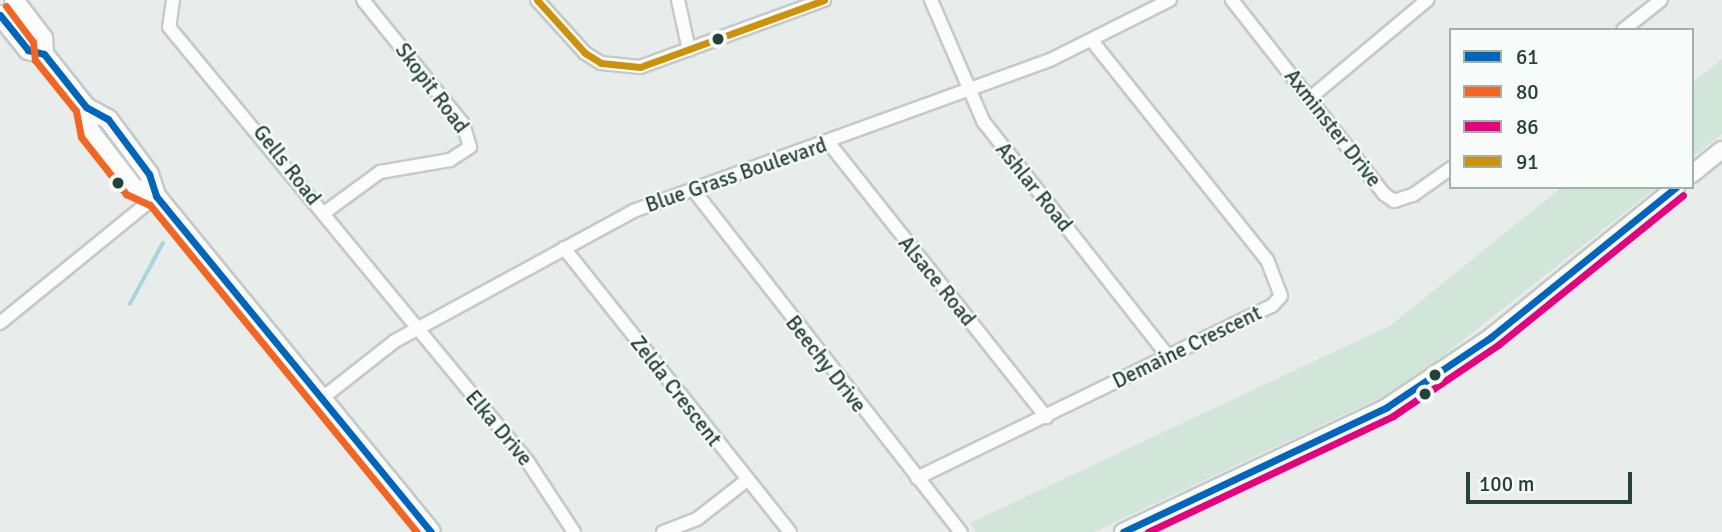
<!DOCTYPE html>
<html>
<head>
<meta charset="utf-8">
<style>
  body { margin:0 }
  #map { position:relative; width:1722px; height:532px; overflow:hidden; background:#e8edeb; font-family:Signika,sans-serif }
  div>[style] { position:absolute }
  .green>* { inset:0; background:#d1e6d8 }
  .stream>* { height:3.5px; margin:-1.75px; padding:0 1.75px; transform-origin:1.75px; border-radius:1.75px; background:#a9d4db }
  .roads { filter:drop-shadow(2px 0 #c5cac8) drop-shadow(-2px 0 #c5cac8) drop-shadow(0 2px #c5cac8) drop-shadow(0 -2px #c5cac8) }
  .minor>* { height:12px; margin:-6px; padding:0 6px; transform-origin:6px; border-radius:6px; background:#fcfcfc }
  .tertiary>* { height:16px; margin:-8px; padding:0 8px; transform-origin:8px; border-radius:8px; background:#fcfcfc }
  .secondary>* { height:18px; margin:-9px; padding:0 9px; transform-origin:9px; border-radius:9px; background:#fcfcfc }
  .bus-1>* { height:7px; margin:-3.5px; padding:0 3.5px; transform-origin:3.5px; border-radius:3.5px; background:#0065bd }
  .bus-2>* { height:7px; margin:-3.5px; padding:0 3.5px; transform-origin:3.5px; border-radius:3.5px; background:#f26522 }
  .bus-3>* { height:7px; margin:-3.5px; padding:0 3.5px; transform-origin:3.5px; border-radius:3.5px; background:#e5007d }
  .bus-4>* { height:7px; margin:-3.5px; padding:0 3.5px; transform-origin:3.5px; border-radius:3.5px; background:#cd920c }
  .dots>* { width:19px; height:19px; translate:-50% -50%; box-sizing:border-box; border:4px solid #f7fbf9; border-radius:50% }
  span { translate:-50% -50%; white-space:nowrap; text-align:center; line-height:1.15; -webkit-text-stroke:5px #f7fbf9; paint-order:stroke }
  .street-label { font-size:21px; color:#24423a }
  .legend { position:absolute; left:1449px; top:28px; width:245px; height:161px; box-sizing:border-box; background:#f7fbf9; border:2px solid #a3b1ad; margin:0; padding:9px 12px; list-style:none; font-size:21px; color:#24423a }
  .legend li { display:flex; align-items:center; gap:14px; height:35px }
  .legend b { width:35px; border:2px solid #a3b1ad }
  .scale { position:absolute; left:1466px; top:472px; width:166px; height:32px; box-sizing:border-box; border:4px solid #24423a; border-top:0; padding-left:9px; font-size:21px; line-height:24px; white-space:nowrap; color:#24423a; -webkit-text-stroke:5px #f7fbf9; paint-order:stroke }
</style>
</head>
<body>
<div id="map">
  <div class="green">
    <div style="clip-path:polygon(1722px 59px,1722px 134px,1692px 158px,1692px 83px)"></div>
    <div style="clip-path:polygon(1562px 187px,1657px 187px,1405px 386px,1094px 532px,976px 532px,970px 523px,1391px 325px)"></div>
  </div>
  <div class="stream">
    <div style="left:130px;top:304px;width:69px;rotate:-61.6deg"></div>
  </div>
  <div class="roads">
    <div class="minor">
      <div style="left:173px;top:0;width:27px;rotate:98deg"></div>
      <div style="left:169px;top:27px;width:564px;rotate:50.47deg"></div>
      <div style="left:528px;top:462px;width:84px;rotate:56.7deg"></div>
      <div style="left:537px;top:0;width:72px;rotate:47.8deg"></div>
      <div style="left:585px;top:53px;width:19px;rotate:32deg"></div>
      <div style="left:601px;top:63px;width:39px;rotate:6deg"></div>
      <div style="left:640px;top:67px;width:196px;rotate:-20deg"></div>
      <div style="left:678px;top:0;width:51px;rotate:77.6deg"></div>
      <div style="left:931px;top:0;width:132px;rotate:66.7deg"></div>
      <div style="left:983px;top:121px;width:298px;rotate:51.8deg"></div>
      <div style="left:1232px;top:0;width:246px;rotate:51.9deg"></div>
      <div style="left:1384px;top:194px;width:12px;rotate:35deg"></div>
      <div style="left:1394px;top:201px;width:20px;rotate:-18deg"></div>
      <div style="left:1413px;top:195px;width:47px;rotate:-35.4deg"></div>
      <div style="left:1623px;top:30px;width:48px;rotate:-38.3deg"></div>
      <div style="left:1310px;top:98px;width:153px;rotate:-39.9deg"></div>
      <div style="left:829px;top:143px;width:350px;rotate:51.6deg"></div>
      <div style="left:695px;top:192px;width:432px;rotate:52deg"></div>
      <div style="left:324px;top:213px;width:69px;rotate:-36.2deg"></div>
      <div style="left:380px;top:172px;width:71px;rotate:-9.7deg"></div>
      <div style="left:450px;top:160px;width:24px;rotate:-33deg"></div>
      <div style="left:470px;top:147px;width:24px;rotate:-107deg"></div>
      <div style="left:463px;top:124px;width:159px;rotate:-128.9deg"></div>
      <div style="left:564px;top:248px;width:363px;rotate:51.5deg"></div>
      <div style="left:0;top:323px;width:201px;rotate:-39.1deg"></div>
      <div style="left:325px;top:396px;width:89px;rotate:-38.2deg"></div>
      <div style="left:395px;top:341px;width:271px;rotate:-28.6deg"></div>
      <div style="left:633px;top:211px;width:443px;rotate:-19.9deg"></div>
      <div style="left:1050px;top:60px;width:134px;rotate:-26.6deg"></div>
      <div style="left:917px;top:478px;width:394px;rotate:-25.9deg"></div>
      <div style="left:1272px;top:306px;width:13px;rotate:-48deg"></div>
      <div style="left:1281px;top:296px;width:39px;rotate:-111deg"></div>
      <div style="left:1267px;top:260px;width:279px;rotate:-128.6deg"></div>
      <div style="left:663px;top:532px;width:36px;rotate:-21deg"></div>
      <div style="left:697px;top:519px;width:63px;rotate:-38deg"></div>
    </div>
    <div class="tertiary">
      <div style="left:1692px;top:174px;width:38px;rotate:-39deg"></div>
      <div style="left:1123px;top:532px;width:292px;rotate:-25.3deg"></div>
      <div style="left:1387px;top:407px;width:125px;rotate:-33.9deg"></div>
      <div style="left:1491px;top:337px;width:238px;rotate:-39deg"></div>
    </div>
    <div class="secondary">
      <div style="left:14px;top:0;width:48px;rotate:52.7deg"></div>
      <div style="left:43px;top:38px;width:16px;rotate:86deg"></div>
      <div style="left:0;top:15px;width:45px;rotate:51.3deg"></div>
      <div style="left:28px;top:50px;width:16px;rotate:14deg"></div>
      <div style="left:44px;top:54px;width:68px;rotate:51.6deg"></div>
      <div style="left:86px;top:107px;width:25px;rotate:29deg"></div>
      <div style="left:108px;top:119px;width:69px;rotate:53.3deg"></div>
      <div style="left:149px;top:174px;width:23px;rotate:72deg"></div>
      <div style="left:156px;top:196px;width:434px;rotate:50.7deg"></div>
      <div style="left:86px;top:107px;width:24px;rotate:81deg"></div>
      <div style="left:90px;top:131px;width:72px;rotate:52.3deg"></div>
      <div style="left:134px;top:188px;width:23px;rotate:20deg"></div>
    </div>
  </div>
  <div class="bus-1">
    <div style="left:0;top:15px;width:45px;rotate:51.3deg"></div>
    <div style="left:28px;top:50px;width:16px;rotate:14deg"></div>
    <div style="left:44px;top:54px;width:68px;rotate:51.6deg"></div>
    <div style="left:86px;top:107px;width:25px;rotate:29deg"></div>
    <div style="left:108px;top:119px;width:69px;rotate:53.3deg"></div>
    <div style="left:149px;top:174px;width:23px;rotate:72deg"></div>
    <div style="left:156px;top:196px;width:434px;rotate:50.7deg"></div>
    <div style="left:1123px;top:532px;width:292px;rotate:-25.3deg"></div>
    <div style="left:1387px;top:407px;width:125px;rotate:-33.9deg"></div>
    <div style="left:1491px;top:337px;width:238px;rotate:-39deg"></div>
  </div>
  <div class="bus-2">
    <div style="left:6px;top:6px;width:45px;rotate:53.1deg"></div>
    <div style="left:33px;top:42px;width:18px;rotate:84deg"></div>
    <div style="left:35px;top:60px;width:65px;rotate:51.2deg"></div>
    <div style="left:76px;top:111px;width:26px;rotate:79deg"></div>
    <div style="left:81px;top:137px;width:73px;rotate:51.7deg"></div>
    <div style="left:126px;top:194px;width:26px;rotate:25deg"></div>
    <div style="left:150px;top:205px;width:422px;rotate:50.8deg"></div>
  </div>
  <div class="bus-3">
    <div style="left:1148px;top:532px;width:271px;rotate:-25.3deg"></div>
    <div style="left:1393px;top:416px;width:127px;rotate:-34.1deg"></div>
    <div style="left:1498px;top:345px;width:238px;rotate:-39deg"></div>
  </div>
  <div class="bus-4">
    <div style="left:537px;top:0;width:72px;rotate:47.8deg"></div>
    <div style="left:585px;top:53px;width:19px;rotate:32deg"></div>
    <div style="left:601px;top:63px;width:39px;rotate:6deg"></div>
    <div style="left:640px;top:67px;width:196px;rotate:-20deg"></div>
  </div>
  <div class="dots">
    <div style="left:718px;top:39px;background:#24423a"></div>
    <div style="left:118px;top:183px;background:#24423a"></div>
    <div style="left:1435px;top:375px;background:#24423a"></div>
    <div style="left:1425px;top:394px;background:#24423a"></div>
  </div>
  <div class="street-label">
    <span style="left:432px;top:88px;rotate:53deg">Skopit Road</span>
    <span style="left:1333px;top:128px;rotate:52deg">Axminster Drive</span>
    <span style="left:287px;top:165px;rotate:52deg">Gells Road</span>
    <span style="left:736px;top:175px;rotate:-19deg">Blue Grass Boulevard</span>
    <span style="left:1034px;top:187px;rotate:51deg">Ashlar Road</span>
    <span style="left:937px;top:281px;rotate:51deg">Alsace Road</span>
    <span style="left:1187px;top:347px;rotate:-26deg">Demaine Crescent</span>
    <span style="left:826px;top:364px;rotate:52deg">Beechy Drive</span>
    <span style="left:676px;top:391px;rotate:52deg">Zelda Crescent</span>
    <span style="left:499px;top:428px;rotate:50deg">Elka Drive</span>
  </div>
  <ul class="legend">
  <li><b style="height:9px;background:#0065bd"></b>61</li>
  <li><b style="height:9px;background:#f26522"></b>80</li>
  <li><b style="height:9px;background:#e5007d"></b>86</li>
  <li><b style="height:9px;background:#cd920c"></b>91</li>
  </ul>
  <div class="scale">100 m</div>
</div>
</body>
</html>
